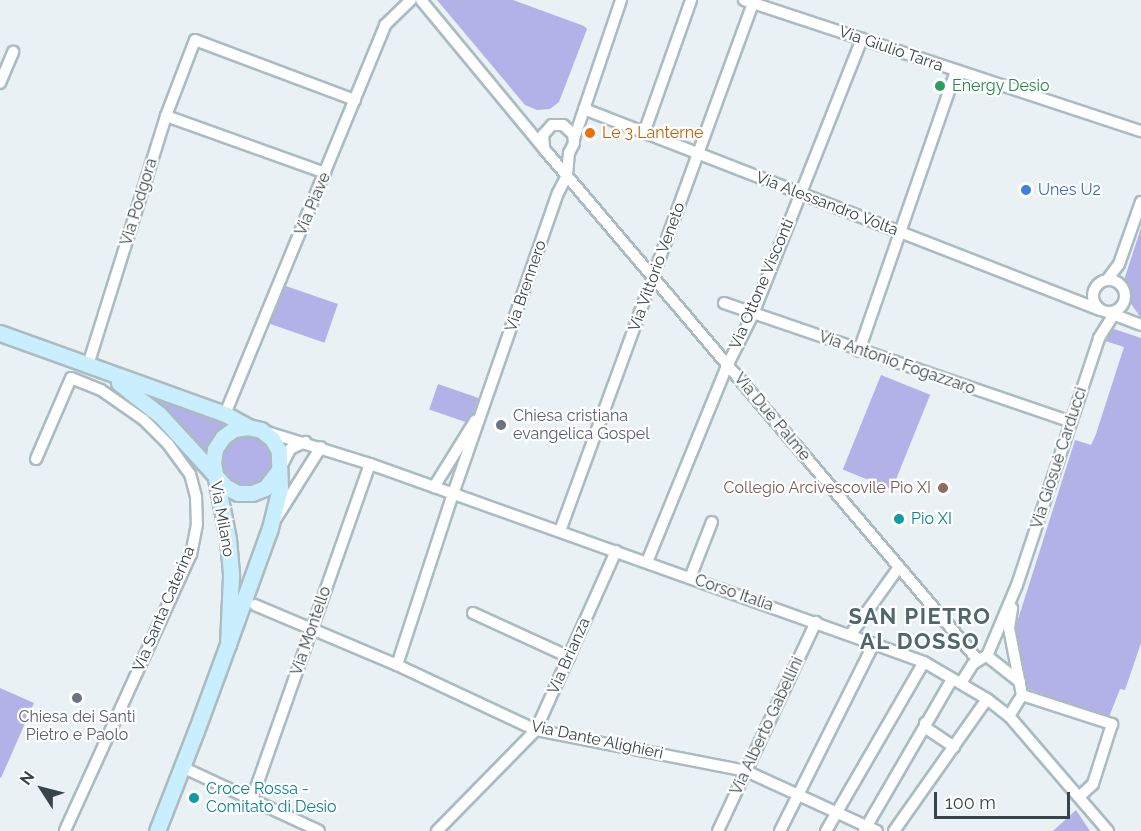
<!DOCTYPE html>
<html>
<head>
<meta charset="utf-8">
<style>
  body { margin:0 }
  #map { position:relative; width:1141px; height:831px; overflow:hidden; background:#e9f1f4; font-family:Raleway,sans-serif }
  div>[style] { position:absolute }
  .green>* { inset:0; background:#b2b2e8; transform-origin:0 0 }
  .round { border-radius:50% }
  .roads { filter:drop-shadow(2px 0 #abbbc0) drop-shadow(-2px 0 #abbbc0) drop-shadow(0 2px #abbbc0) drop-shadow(0 -2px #abbbc0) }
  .minor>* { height:10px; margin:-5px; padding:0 5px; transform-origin:5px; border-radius:5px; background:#fff }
  .minor>.ring { margin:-5px; padding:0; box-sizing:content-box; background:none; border:10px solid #fff; border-radius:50% }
  .secondary>* { height:15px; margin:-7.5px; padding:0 7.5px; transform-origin:7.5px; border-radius:7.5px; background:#c9eefe }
  .dots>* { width:16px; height:16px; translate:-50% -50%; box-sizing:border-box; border:3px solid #fff; border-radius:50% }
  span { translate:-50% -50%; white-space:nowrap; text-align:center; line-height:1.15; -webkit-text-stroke:4.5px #fff; paint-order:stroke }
  .street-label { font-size:16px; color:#374548 }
  .leisure-label { font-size:16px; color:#27864d }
  .left { translate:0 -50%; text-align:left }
  .food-label { font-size:16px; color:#c56008 }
  .shop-label { font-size:16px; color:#366cbe }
  .worship-label { font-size:16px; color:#5b616d }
  .education-label { font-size:16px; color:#785e54 }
  .right { translate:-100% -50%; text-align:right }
  .culture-label { font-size:16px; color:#0d838f }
  .district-label { font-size:22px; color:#4f666a; font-weight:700; letter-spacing:1.5px }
  .north { position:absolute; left:12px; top:759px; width:60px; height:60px; -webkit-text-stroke:4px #fff; paint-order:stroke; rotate:306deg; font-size:16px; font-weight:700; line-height:24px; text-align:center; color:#374548 }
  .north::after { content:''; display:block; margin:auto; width:21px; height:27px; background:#374548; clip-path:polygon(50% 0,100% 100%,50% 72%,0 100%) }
  .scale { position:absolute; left:934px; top:792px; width:136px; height:27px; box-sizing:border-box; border:3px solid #374548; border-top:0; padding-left:8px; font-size:18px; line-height:21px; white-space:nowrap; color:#374548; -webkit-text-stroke:4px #fff; paint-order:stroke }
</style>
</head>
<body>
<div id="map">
  <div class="green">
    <div style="clip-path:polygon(437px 0,513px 0,584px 26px,587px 29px,559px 102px,550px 109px,537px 110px,525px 105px)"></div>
    <div style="clip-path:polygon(1141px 228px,1141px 318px,1129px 301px,1129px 290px,1124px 280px)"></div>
    <div style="left:283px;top:285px;width:58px;height:41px;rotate:19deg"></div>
    <div style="clip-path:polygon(1114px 329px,1141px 338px,1141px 643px,1125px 690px,1120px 689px,1109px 717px,1028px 689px,1015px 629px,1075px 440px,1091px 445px,1096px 434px,1124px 347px,1102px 340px)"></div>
    <div style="left:881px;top:375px;width:53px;height:102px;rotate:22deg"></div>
    <div style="left:438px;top:384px;width:43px;height:27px;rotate:19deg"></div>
    <div style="clip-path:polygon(148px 391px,235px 424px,209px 460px,185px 429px,147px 397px)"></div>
    <div class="round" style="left:221px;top:435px;width:52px;height:52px"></div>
    <div style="clip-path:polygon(0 688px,34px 703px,1px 778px,0 777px)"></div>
    <div style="clip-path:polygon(1076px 810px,1090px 831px,1053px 831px)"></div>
  </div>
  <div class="roads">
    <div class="minor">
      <div style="left:421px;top:0;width:195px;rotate:50.4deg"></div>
      <div style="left:545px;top:150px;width:669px;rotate:49.67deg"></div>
      <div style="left:744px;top:0;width:418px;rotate:18.3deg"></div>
      <div style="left:0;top:83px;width:34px;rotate:-67deg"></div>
      <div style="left:584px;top:109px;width:554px;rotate:21.28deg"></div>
      <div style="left:166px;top:116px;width:169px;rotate:19.7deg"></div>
      <div style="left:644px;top:133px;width:141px;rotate:-70.5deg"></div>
      <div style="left:574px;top:139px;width:147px;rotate:-71.3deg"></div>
      <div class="ring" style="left:1093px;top:280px;width:22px;height:22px"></div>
      <div style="left:1107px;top:280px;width:20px;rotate:-53deg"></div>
      <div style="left:1119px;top:264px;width:66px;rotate:-70.5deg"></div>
      <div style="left:724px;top:303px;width:367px;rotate:18.9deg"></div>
      <div style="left:1110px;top:313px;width:33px;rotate:21deg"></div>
      <div style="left:859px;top:351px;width:296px;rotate:-70.9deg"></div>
      <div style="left:88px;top:365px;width:261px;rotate:-72.6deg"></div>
      <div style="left:166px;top:116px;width:81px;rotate:-69.1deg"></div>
      <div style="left:195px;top:40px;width:171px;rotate:20.6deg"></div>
      <div style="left:225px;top:414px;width:421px;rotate:-67.6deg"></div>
      <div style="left:385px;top:25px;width:36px;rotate:-44deg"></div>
      <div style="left:264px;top:431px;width:111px;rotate:17.3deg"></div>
      <div style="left:370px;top:464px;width:588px;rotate:19.67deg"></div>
      <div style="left:924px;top:662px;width:73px;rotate:30.4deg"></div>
      <div style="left:987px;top:699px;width:28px;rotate:38deg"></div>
      <div style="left:1009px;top:716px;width:152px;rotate:49.3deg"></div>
      <div style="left:36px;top:459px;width:88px;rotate:-66.6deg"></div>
      <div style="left:71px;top:378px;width:32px;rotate:22deg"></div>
      <div style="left:101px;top:390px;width:52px;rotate:34.9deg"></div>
      <div style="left:144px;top:420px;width:34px;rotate:45deg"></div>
      <div style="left:168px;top:444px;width:37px;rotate:54deg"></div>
      <div style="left:190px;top:474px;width:24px;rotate:75deg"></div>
      <div style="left:196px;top:497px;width:27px;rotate:88deg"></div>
      <div style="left:197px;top:524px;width:31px;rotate:101deg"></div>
      <div style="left:191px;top:554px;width:304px;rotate:114.5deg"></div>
      <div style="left:280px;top:469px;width:22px;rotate:-63deg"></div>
      <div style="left:290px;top:449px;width:17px;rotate:-25deg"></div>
      <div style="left:434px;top:487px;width:78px;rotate:-58.2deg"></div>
      <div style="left:275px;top:520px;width:86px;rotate:-57.8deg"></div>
      <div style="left:560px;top:531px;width:562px;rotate:-69.92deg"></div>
      <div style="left:647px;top:562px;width:214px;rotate:-67.8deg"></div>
      <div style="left:728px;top:364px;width:56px;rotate:-63.4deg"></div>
      <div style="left:753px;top:314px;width:296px;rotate:-68.4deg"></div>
      <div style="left:690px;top:578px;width:60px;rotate:-68.6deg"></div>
      <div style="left:255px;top:605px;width:154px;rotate:22.9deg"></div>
      <div style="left:397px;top:665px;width:153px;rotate:25.1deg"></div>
      <div style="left:536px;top:730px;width:214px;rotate:11deg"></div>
      <div style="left:746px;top:771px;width:144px;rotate:24.6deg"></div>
      <div style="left:473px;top:613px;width:106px;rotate:24.6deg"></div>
      <div style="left:851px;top:634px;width:82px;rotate:-54.4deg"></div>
      <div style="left:987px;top:656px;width:77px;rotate:-67.1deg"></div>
      <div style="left:1017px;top:585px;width:260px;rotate:-71.6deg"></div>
      <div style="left:1099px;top:338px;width:32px;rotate:-58deg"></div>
      <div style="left:987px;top:656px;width:42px;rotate:38.2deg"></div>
      <div style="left:397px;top:665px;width:180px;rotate:-71.9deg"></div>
      <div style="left:453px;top:494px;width:319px;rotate:-70.8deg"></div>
      <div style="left:558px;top:193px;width:20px;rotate:-63deg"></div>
      <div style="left:567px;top:175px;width:22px;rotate:-85deg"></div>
      <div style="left:569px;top:153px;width:11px;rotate:-63deg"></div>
      <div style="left:574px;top:143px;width:9px;rotate:-96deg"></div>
      <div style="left:573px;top:134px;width:13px;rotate:-138deg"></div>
      <div style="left:563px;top:125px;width:11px;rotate:180deg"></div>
      <div style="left:552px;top:125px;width:13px;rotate:132deg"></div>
      <div style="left:543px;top:135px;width:12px;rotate:85deg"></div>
      <div style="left:961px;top:683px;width:22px;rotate:-58deg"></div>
      <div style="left:973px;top:664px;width:13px;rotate:-32deg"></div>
      <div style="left:1022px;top:695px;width:95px;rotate:17.9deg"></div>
      <div style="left:1112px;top:724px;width:63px;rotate:107.6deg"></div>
      <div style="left:1093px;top:784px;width:19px;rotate:137deg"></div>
      <div style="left:1009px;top:716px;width:25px;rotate:-58deg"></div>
      <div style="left:1022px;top:695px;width:68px;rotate:-101deg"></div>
      <div style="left:1009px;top:628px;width:20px;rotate:-81deg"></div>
      <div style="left:925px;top:723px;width:5px;rotate:79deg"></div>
      <div style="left:926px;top:728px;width:34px;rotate:34deg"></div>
      <div style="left:182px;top:767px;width:151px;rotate:25deg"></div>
      <div style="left:252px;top:799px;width:355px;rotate:-70.6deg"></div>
      <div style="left:437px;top:831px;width:141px;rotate:-45.6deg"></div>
      <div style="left:536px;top:730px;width:196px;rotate:-65.9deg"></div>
      <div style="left:718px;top:831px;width:231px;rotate:-64.9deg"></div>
      <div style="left:780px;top:831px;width:210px;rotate:-63.4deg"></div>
      <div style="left:826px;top:831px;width:195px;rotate:-59.9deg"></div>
      <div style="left:864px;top:831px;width:176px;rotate:-59.9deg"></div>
      <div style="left:894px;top:831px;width:161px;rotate:-54.8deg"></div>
    </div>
    <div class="secondary">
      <div style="left:0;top:333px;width:239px;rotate:19.8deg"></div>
      <div style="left:225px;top:414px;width:26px;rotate:29deg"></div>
      <div style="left:119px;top:383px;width:52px;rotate:38deg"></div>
      <div style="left:160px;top:415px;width:98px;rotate:47.5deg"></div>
      <div style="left:226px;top:487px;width:13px;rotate:27deg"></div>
      <div style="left:238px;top:493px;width:14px"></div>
      <div style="left:252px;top:493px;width:14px;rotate:-21deg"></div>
      <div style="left:265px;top:488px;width:23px;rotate:-52deg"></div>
      <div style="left:157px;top:831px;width:107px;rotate:-68.7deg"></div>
      <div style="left:196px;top:731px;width:93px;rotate:-69.8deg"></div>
      <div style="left:228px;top:644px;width:123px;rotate:-70.1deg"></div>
      <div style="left:270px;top:528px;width:41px;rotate:-76deg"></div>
      <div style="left:280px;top:488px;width:37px;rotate:-92deg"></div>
      <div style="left:279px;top:451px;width:14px;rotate:-120deg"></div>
      <div style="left:272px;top:439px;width:14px;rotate:-141deg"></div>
      <div style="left:261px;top:430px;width:13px;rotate:-167deg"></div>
      <div style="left:248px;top:427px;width:14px;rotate:172deg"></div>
      <div style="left:234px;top:429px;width:14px;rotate:144deg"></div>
      <div style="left:223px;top:437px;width:14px;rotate:124deg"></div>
      <div style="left:215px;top:449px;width:14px;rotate:98deg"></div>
      <div style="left:213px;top:463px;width:77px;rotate:78.8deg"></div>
      <div style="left:228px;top:539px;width:37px;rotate:85deg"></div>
      <div style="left:231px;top:576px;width:68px;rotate:92.5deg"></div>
    </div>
  </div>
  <div class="dots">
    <div style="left:940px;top:86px;background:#2e9e5b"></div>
    <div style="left:590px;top:133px;background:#e8710a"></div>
    <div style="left:1026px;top:190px;background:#3f7fe0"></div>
    <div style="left:501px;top:425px;background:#6b7280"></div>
    <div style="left:943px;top:488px;background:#8d6e63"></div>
    <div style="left:899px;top:519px;background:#0f9aa8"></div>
    <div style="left:77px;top:698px;background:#6b7280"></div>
    <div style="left:194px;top:798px;background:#0f9aa8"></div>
  </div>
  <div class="street-label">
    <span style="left:891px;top:49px;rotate:19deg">Via Giulio Tarra</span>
    <span style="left:139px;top:202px;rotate:-73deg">Via Podgora</span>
    <span style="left:313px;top:204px;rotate:-67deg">Via Piave</span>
    <span style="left:827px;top:204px;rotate:21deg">Via Alessandro Volta</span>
    <span style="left:657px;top:267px;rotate:-70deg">Via Vittorio Veneto</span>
    <span style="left:762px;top:284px;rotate:-67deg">Via Ottone Visconti</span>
    <span style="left:526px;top:286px;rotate:-71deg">Via Brennero</span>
    <span style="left:897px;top:363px;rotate:19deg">Via Antonio Fogazzaro</span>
    <span style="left:772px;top:417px;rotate:50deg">Via Due Palme</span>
    <span style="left:1059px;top:458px;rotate:-72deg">Via Giosuè Carducci</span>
    <span style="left:222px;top:519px;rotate:80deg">Via Milano</span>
    <span style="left:734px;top:593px;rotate:19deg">Corso Italia</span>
    <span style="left:164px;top:609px;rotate:-67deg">Via Santa Caterina</span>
    <span style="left:311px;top:631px;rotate:-71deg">Via Montello</span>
    <span style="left:569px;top:656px;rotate:-66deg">Via Brianza</span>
    <span style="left:767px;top:726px;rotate:-65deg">Via Alberto Gabellini</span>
    <span style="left:597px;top:740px;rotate:12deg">Via Dante Alighieri</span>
  </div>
  <div class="leisure-label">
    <span class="left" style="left:952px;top:86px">Energy Desio</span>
  </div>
  <div class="food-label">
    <span class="left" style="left:602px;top:133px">Le 3 Lanterne</span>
  </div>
  <div class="shop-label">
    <span class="left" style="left:1038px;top:190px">Unes U2</span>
  </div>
  <div class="worship-label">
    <span class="left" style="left:513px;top:425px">Chiesa cristiana<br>evangelica Gospel</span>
    <span style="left:77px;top:726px">Chiesa dei Santi<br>Pietro e Paolo</span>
  </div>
  <div class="education-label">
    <span class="right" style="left:931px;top:488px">Collegio Arcivescovile Pio XI</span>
  </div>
  <div class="culture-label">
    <span class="left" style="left:911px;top:519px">Pio XI</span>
    <span class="left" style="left:206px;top:798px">Croce Rossa -<br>Comitato di Desio</span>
  </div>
  <div class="district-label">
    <span style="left:920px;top:629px">SAN PIETRO<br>AL DOSSO</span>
  </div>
  <div class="north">N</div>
  <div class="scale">100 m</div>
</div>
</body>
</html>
